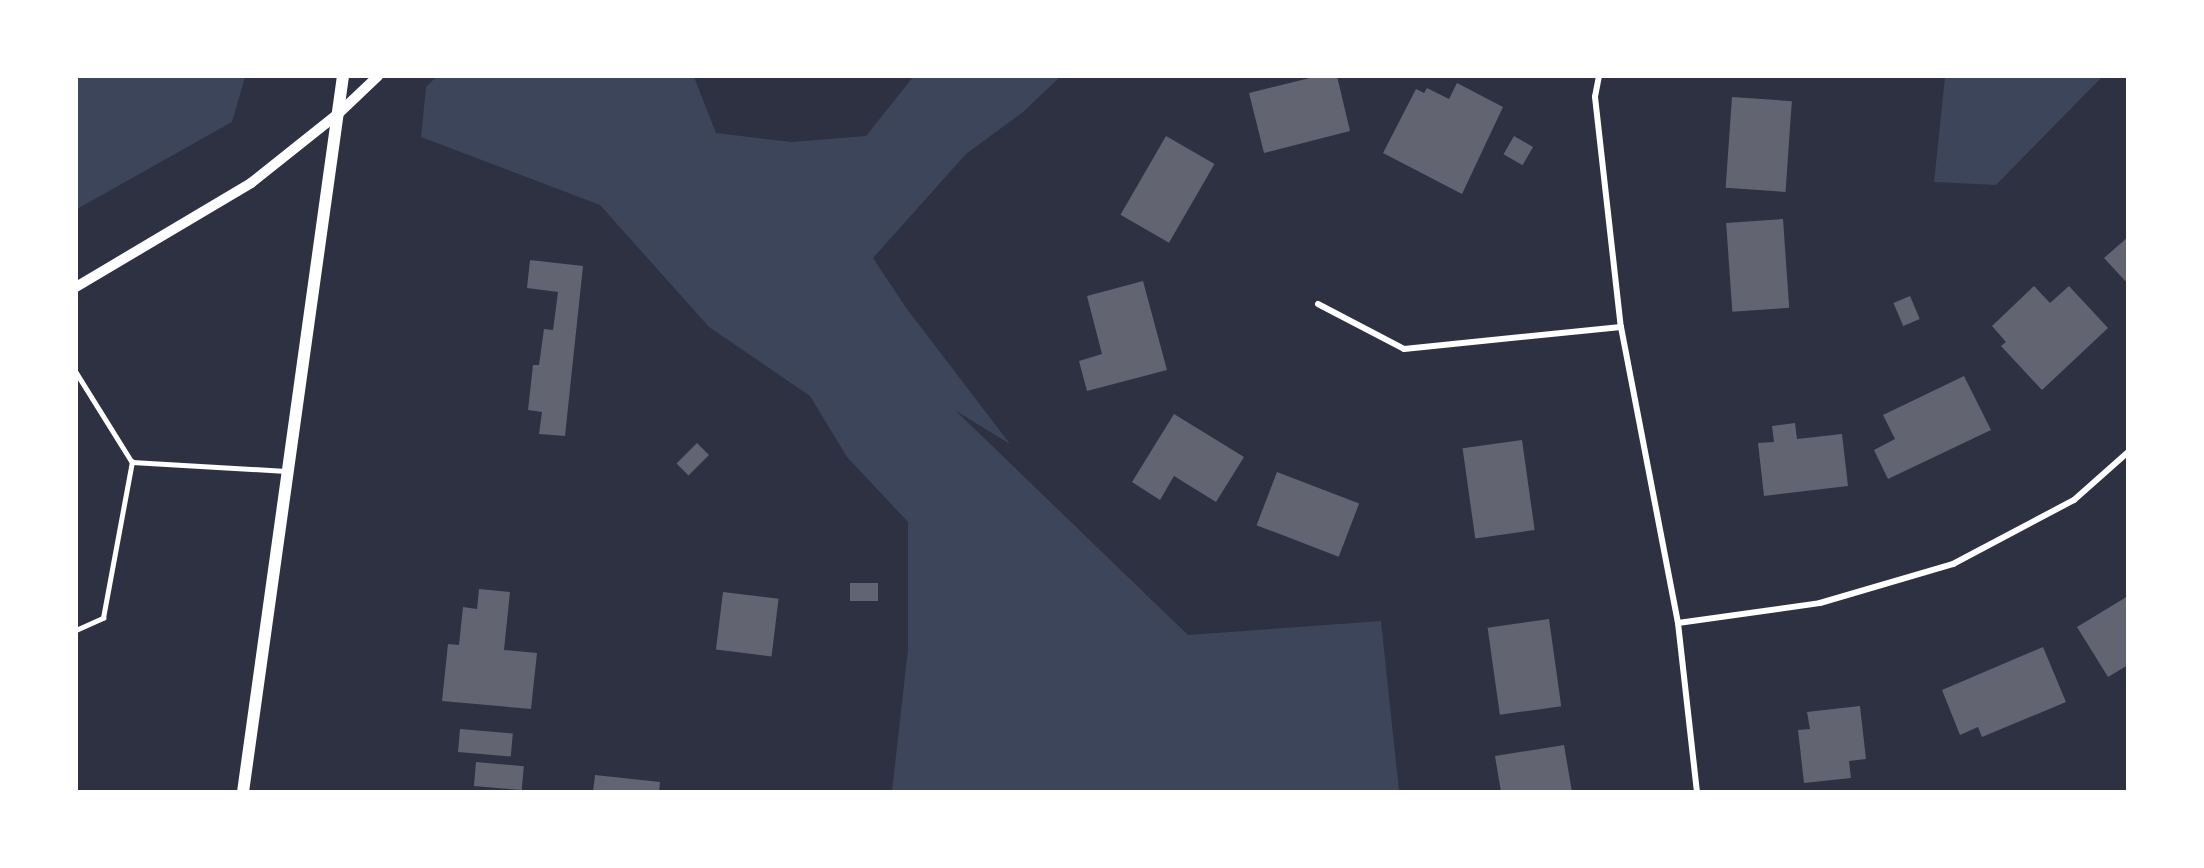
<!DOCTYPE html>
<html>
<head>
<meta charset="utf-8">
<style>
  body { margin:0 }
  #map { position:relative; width:2204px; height:868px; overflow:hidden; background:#2d3142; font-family:Ubuntu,sans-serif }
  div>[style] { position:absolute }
  .green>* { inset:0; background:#3c4559 }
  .building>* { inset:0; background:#626471; transform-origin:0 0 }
  .service>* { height:4.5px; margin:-2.25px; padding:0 2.25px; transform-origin:2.25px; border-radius:2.25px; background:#fff }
  .minor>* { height:6px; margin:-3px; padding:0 3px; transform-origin:3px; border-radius:3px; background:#fff }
  .tertiary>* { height:10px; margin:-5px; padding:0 5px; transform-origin:5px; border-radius:5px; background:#fff }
  .secondary>* { height:12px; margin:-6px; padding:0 6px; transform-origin:6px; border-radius:6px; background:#fff }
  span { translate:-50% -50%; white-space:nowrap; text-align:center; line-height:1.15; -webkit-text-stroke:5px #fff; paint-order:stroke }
  .frame { position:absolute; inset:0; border:78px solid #fff; pointer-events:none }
</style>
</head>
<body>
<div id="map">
  <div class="green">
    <div style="clip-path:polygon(77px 76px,245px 76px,245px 77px,232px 122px,77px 209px)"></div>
    <div style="clip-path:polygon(437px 76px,694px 77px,716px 133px,792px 142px,866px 136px,913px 77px,1060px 77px,1023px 112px,966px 154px,873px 258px,907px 309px,1010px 444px,956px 411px,1188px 635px,1381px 621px,1399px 791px,892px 791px,908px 649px,908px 522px,847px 457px,810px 396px,709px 327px,600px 205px,421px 137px,426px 87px)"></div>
    <div style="clip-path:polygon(1945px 77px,1945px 76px,2102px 77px,1996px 185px,1934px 182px)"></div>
  </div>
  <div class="building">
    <div style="clip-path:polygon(1318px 76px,1337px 76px,1350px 131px,1264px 153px,1249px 93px)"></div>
    <div style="clip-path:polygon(1457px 83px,1503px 107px,1462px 194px,1383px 153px,1416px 89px,1424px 93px,1427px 88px,1449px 99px)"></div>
    <div style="left:1732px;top:97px;width:60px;height:91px;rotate:4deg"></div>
    <div style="left:1166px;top:136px;width:56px;height:91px;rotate:30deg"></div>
    <div style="left:1514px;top:136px;width:22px;height:21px;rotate:30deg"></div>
    <div style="left:1783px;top:219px;width:89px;height:57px;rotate:86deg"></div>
    <div style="clip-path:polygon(2128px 237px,2128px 284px,2104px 258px)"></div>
    <div style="clip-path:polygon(530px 260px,583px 266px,565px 436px,539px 434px,542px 412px,528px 410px,533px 365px,539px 365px,544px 329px,553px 330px,558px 292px,527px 288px)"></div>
    <div style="clip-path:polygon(1143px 281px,1167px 370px,1087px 391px,1079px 361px,1102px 354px,1087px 296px)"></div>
    <div style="clip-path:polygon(2034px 286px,2050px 303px,2069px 286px,2108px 328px,2042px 390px,2001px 346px,2006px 342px,1992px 326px)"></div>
    <div style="left:1910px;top:296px;width:25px;height:18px;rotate:67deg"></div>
    <div style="clip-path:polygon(1964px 376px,1991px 430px,1888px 479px,1874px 450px,1895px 439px,1883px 415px)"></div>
    <div style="clip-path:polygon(1174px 414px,1244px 457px,1216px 502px,1174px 476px,1160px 500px,1132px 482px)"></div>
    <div style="clip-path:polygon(1795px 423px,1797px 439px,1842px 434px,1848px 486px,1764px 496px,1758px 443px,1774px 442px,1772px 426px)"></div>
    <div style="left:1522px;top:440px;width:91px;height:60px;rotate:82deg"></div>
    <div style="left:697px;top:443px;width:17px;height:29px;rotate:45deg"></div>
    <div style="left:1277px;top:472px;width:88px;height:57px;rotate:21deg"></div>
    <div style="left:850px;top:583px;width:28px;height:18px"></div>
    <div style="clip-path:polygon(479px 589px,510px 592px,504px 650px,537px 653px,531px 709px,442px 701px,448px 644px,459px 645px,463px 607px,477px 609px)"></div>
    <div style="left:723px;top:592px;width:56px;height:58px;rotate:7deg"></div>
    <div style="clip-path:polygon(2128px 596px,2128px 665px,2108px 677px,2077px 627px)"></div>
    <div style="left:1549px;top:619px;width:88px;height:62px;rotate:82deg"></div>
    <div style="clip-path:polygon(2043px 647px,2066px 702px,1982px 737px,1978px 727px,1960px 735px,1942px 690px)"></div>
    <div style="clip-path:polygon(1860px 706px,1866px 759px,1849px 761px,1851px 778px,1804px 783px,1798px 730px,1810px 729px,1807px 712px)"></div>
    <div style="left:460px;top:729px;width:53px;height:23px;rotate:5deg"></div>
    <div style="clip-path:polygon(1564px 745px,1572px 792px,1501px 792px,1495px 756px)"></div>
    <div style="left:476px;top:762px;width:48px;height:24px;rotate:5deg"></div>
    <div style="clip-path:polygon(595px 775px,660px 782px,659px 792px,593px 792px)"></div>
  </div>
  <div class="service">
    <div style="left:76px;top:372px;width:106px;rotate:58.1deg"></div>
    <div style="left:76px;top:630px;width:30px;rotate:-24deg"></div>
    <div style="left:103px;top:618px;width:159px;rotate:-79.5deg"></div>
    <div style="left:132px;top:462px;width:154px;rotate:3.3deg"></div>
  </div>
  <div class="minor">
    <div style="left:1599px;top:76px;width:21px;rotate:101deg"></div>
    <div style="left:1595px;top:97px;width:231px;rotate:83.6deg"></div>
    <div style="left:1621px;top:327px;width:301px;rotate:79.1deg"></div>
    <div style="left:1678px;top:623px;width:170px;rotate:83.6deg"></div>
    <div style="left:1318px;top:304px;width:97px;rotate:27.6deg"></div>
    <div style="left:1404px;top:349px;width:218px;rotate:-5.8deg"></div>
    <div style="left:1678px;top:623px;width:143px;rotate:-8deg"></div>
    <div style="left:1820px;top:603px;width:139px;rotate:-16.3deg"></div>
    <div style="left:1953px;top:564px;width:137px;rotate:-27.9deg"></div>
    <div style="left:2074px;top:500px;width:72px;rotate:-41.6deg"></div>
  </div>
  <div class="tertiary">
    <div style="left:76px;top:287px;width:204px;rotate:-30.7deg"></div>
    <div style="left:251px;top:183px;width:112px;rotate:-38.5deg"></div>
    <div style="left:339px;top:113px;width:54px;rotate:-43.5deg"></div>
  </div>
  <div class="secondary">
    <div style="left:243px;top:792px;width:723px;rotate:-82.05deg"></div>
  </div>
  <div class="frame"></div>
</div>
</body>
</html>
